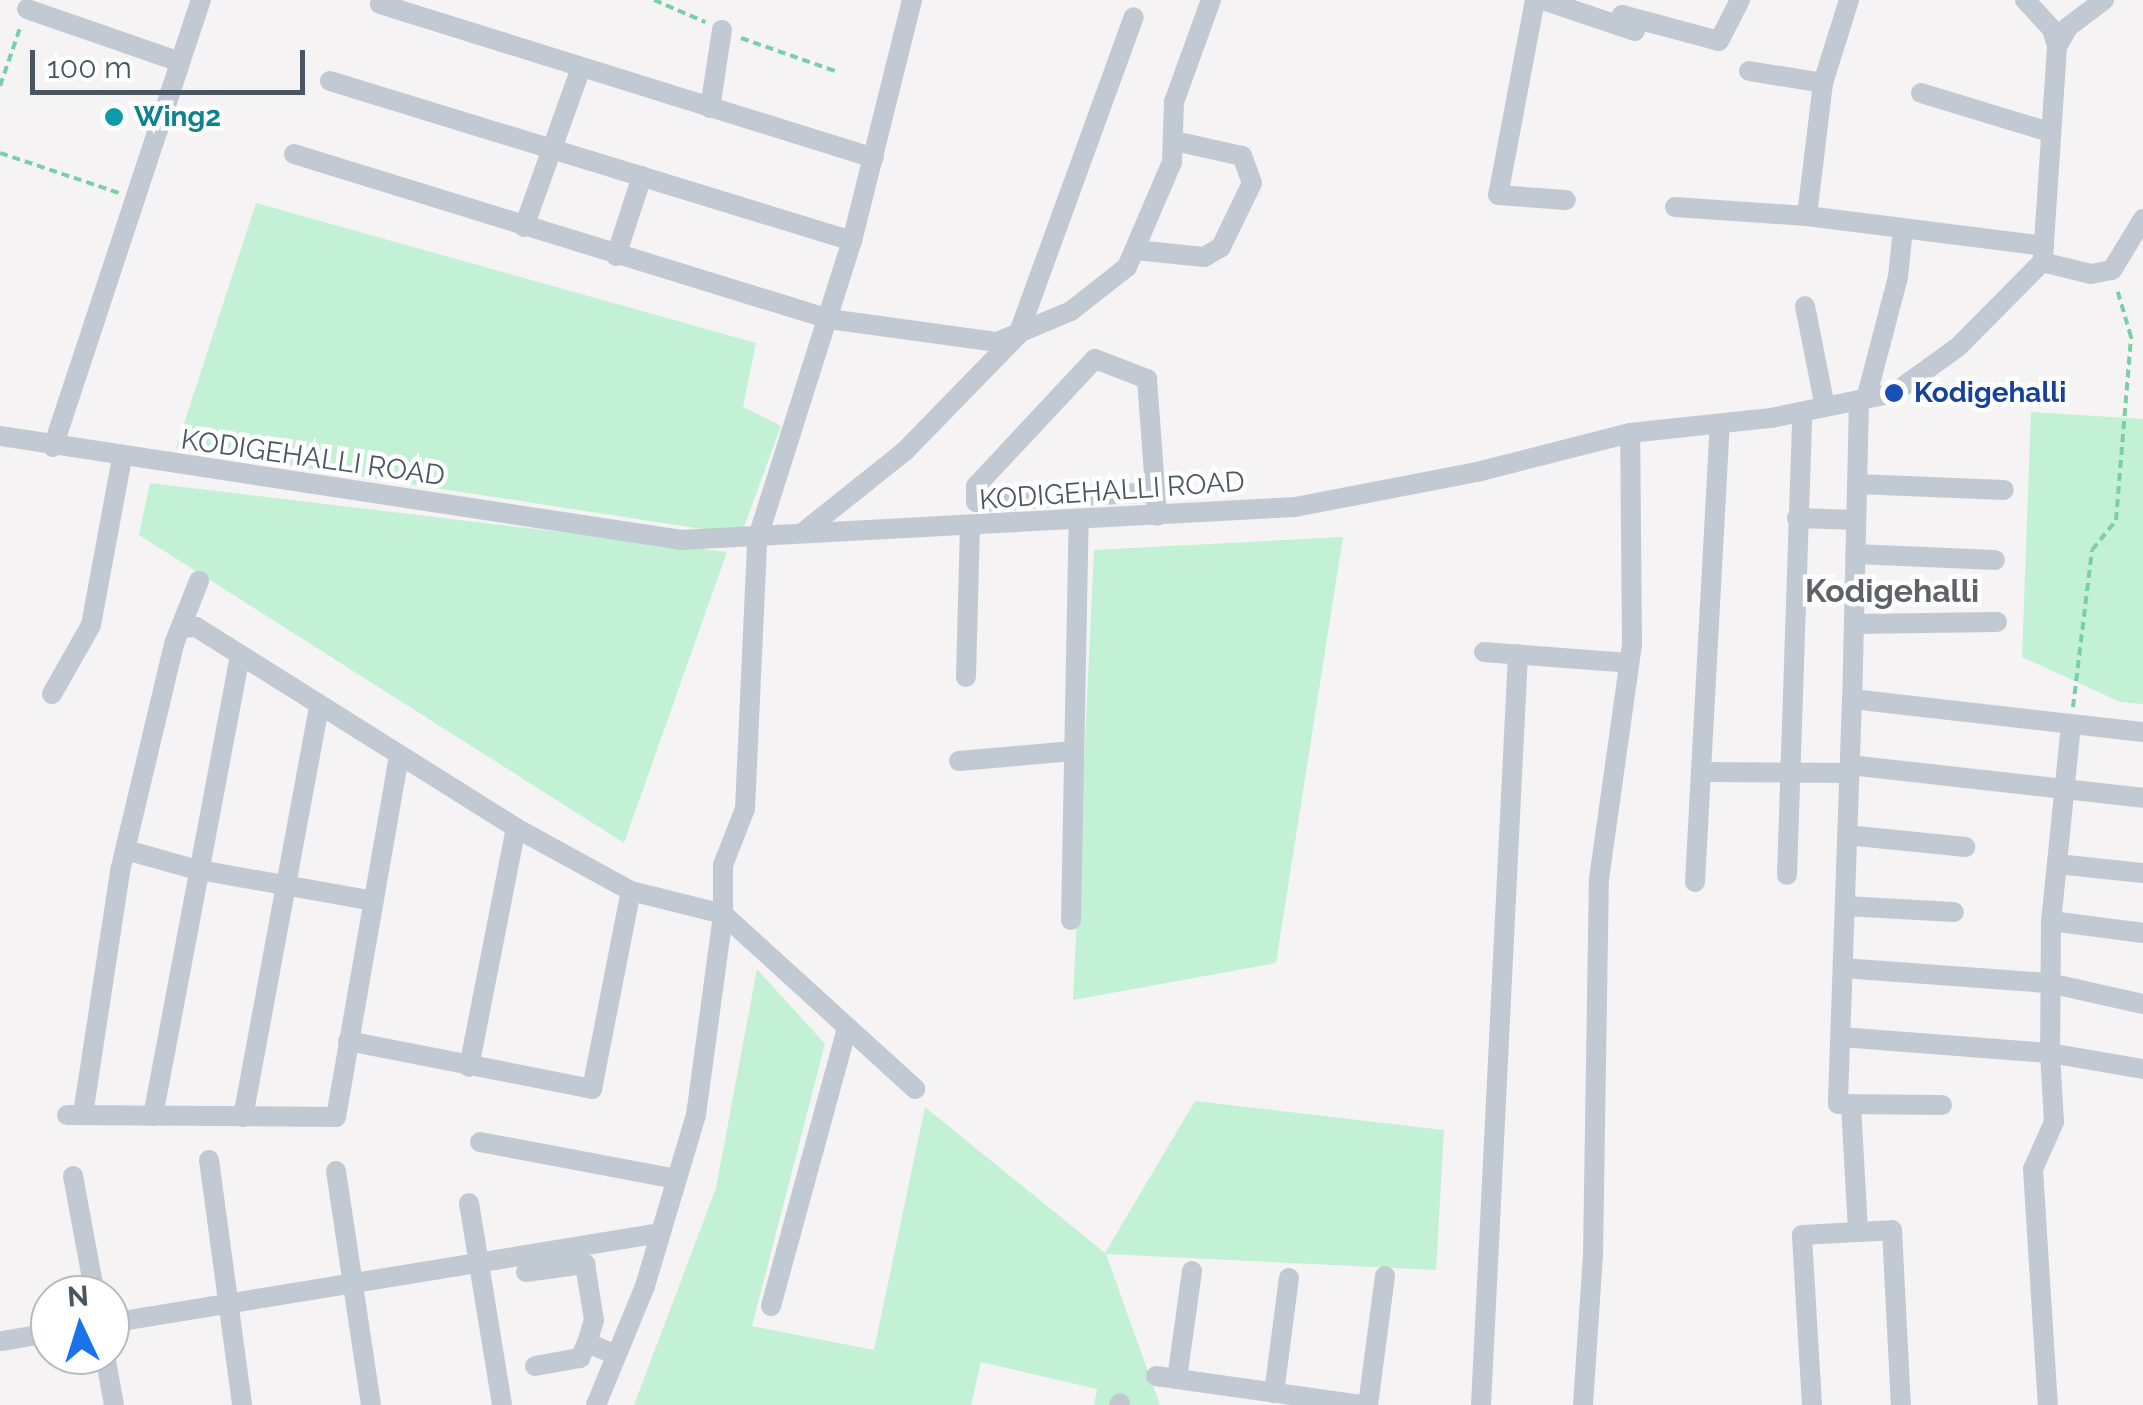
<!DOCTYPE html>
<html>
<head>
<meta charset="utf-8">
<style>
  body { margin:0 }
  #map { position:relative; width:2143px; height:1405px; overflow:hidden; background:#f5f3f3; font-family:Raleway,sans-serif }
  div>[style] { position:absolute }
  .green>* { inset:0; background:#c3f1d5 }
  .path>* { height:4px; margin-top:-2px; transform-origin:0; background:repeating-linear-gradient(90deg,#7ad0a6 0 8px,transparent 0 13px) }
  .minor>* { height:20px; margin:-10px; padding:0 10px; transform-origin:10px; border-radius:10px; background:#c1cad2 }
  .dots>* { width:28px; height:28px; translate:-50% -50%; box-sizing:border-box; border:5px solid #fff; border-radius:50% }
  span { translate:-50% -50%; white-space:nowrap; text-align:center; line-height:1.15; -webkit-text-stroke:9px #fff; paint-order:stroke }
  .culture-label { font-size:28px; color:#0d838f; font-weight:700 }
  .left { translate:0 -50%; text-align:left }
  .transit-label { font-size:28px; color:#164399; font-weight:700 }
  .street-label { font-size:28px; color:#4a5661 }
  .quarter-label { font-size:32px; color:#5f6368; font-weight:700 }
  .north { position:absolute; left:30px; top:1275px; width:100px; height:100px; box-sizing:border-box; background:#fff; border:2px solid #b7bbc0; border-radius:50%; rotate:356deg; font-size:28px; font-weight:700; line-height:40px; text-align:center; color:#4a5661 }
  .north::after { content:''; display:block; margin:auto; width:35px; height:45px; background:#1a73e8; clip-path:polygon(50% 0,100% 100%,50% 72%,0 100%) }
  .scale { position:absolute; left:30px; top:50px; width:275px; height:45px; box-sizing:border-box; border:5px solid #4a5661; border-top:0; padding-left:12px; font-size:30px; line-height:35px; white-space:nowrap; color:#4a5661; -webkit-text-stroke:8px #fff; paint-order:stroke }
</style>
</head>
<body>
<div id="map">
  <div class="green">
    <div style="clip-path:polygon(256px 203px,756px 343px,743px 407px,781px 426px,741px 535px,176px 448px)"></div>
    <div style="clip-path:polygon(2031px 412px,2143px 419px,2143px 704px,2120px 702px,2022px 657px)"></div>
    <div style="clip-path:polygon(150px 483px,727px 552px,624px 843px,139px 535px)"></div>
    <div style="clip-path:polygon(1343px 537px,1276px 963px,1073px 1000px,1094px 550px)"></div>
    <div style="clip-path:polygon(757px 969px,825px 1044px,752px 1326px,874px 1350px,925px 1107px,1105px 1253px,1195px 1101px,1444px 1130px,1436px 1270px,1106px 1254px,1160px 1405px,1094px 1405px,1097px 1389px,981px 1362px,971px 1405px,634px 1405px,716px 1188px)"></div>
  </div>
  <div class="path">
    <div style="left:654px;top:0;width:56px;rotate:23.3deg"></div>
    <div style="left:741px;top:38px;width:100px;rotate:19.3deg"></div>
    <div style="left:0;top:86px;width:61px;rotate:-71deg"></div>
    <div style="left:0;top:153px;width:126px;rotate:18.6deg"></div>
    <div style="left:2073px;top:707px;width:158px;rotate:-83.1deg"></div>
    <div style="left:2092px;top:550px;width:38px;rotate:-51deg"></div>
    <div style="left:2116px;top:520px;width:184px;rotate:-85.3deg"></div>
    <div style="left:2131px;top:337px;width:50px;rotate:-106.3deg"></div>
  </div>
  <div class="minor">
    <div style="left:1535px;top:0;width:198px;rotate:100.7deg"></div>
    <div style="left:1498px;top:195px;width:68px;rotate:4.2deg"></div>
    <div style="left:1543px;top:0;width:97px;rotate:18.6deg"></div>
    <div style="left:1849px;top:0;width:87px;rotate:107.4deg"></div>
    <div style="left:1823px;top:83px;width:134px;rotate:96.9deg"></div>
    <div style="left:1807px;top:216px;width:239px;rotate:7.2deg"></div>
    <div style="left:2025px;top:0;width:40px;rotate:47deg"></div>
    <div style="left:2052px;top:29px;width:19px;rotate:74deg"></div>
    <div style="left:2057px;top:47px;width:209px;rotate:93.8deg"></div>
    <div style="left:380px;top:4px;width:517px;rotate:17.31deg"></div>
    <div style="left:27px;top:9px;width:162px;rotate:19.1deg"></div>
    <div style="left:1622px;top:15px;width:100px;rotate:15deg"></div>
    <div style="left:1719px;top:41px;width:46px;rotate:-62.9deg"></div>
    <div style="left:2057px;top:47px;width:23px;rotate:-61deg"></div>
    <div style="left:2068px;top:27px;width:45px;rotate:-36.9deg"></div>
    <div style="left:1749px;top:71px;width:75px;rotate:9.2deg"></div>
    <div style="left:330px;top:81px;width:546px;rotate:17.04deg"></div>
    <div style="left:1921px;top:93px;width:134px;rotate:16.9deg"></div>
    <div style="left:710px;top:108px;width:79px;rotate:-81.3deg"></div>
    <div style="left:294px;top:154px;width:560px;rotate:17.14deg"></div>
    <div style="left:829px;top:319px;width:170px;rotate:7.8deg"></div>
    <div style="left:997px;top:342px;width:80px;rotate:-22.7deg"></div>
    <div style="left:1071px;top:311px;width:71px;rotate:-38.2deg"></div>
    <div style="left:1127px;top:267px;width:114px;rotate:-66.8deg"></div>
    <div style="left:1172px;top:162px;width:60px;rotate:-88.1deg"></div>
    <div style="left:1174px;top:102px;width:109px;rotate:-70.1deg"></div>
    <div style="left:1675px;top:207px;width:132px;rotate:3.9deg"></div>
    <div style="left:524px;top:227px;width:169px;rotate:-70.3deg"></div>
    <div style="left:1136px;top:250px;width:68px;rotate:5.9deg"></div>
    <div style="left:1204px;top:257px;width:20px;rotate:-30deg"></div>
    <div style="left:1221px;top:247px;width:71px;rotate:-64.2deg"></div>
    <div style="left:1252px;top:183px;width:29px;rotate:-110deg"></div>
    <div style="left:1242px;top:156px;width:69px;rotate:-167.4deg"></div>
    <div style="left:616px;top:256px;width:84px;rotate:-72deg"></div>
    <div style="left:1805px;top:306px;width:103px;rotate:78.8deg"></div>
    <div style="left:1866px;top:399px;width:126px;rotate:-75.3deg"></div>
    <div style="left:1898px;top:277px;width:48px;rotate:-84.1deg"></div>
    <div style="left:1859px;top:400px;width:299px;rotate:91.3deg"></div>
    <div style="left:1852px;top:699px;width:293px;rotate:6.5deg"></div>
    <div style="left:0;top:436px;width:689px;rotate:8.68deg"></div>
    <div style="left:681px;top:540px;width:615px;rotate:-3.08deg"></div>
    <div style="left:1295px;top:507px;width:185px;rotate:-10.9deg"></div>
    <div style="left:1477px;top:472px;width:158px;rotate:-14.3deg"></div>
    <div style="left:1630px;top:433px;width:142px;rotate:-6.1deg"></div>
    <div style="left:1771px;top:418px;width:126px;rotate:-11.5deg"></div>
    <div style="left:1894px;top:393px;width:79px;rotate:-35.7deg"></div>
    <div style="left:1958px;top:347px;width:120px;rotate:-45.3deg"></div>
    <div style="left:2042px;top:262px;width:50px;rotate:13.8deg"></div>
    <div style="left:2091px;top:274px;width:21px;rotate:-11deg"></div>
    <div style="left:2112px;top:270px;width:60px;rotate:-58.7deg"></div>
    <div style="left:53px;top:447px;width:471px;rotate:-71.7deg"></div>
    <div style="left:1857px;top:484px;width:147px;rotate:2.3deg"></div>
    <div style="left:1155px;top:492px;width:179px;rotate:176.8deg"></div>
    <div style="left:976px;top:502px;width:16px;rotate:-90deg"></div>
    <div style="left:976px;top:486px;width:174px;rotate:-46.9deg"></div>
    <div style="left:1095px;top:359px;width:56px;rotate:21deg"></div>
    <div style="left:1147px;top:379px;width:137px;rotate:85.8deg"></div>
    <div style="left:1797px;top:518px;width:59px;rotate:1.9deg"></div>
    <div style="left:806px;top:530px;width:127px;rotate:-38.6deg"></div>
    <div style="left:905px;top:451px;width:162px;rotate:-45.8deg"></div>
    <div style="left:1018px;top:335px;width:338px;rotate:-70deg"></div>
    <div style="left:1855px;top:554px;width:140px;rotate:2.5deg"></div>
    <div style="left:1854px;top:624px;width:143px;rotate:-0.8deg"></div>
    <div style="left:183px;top:628px;width:13px;rotate:-4deg"></div>
    <div style="left:196px;top:627px;width:378px;rotate:32.1deg"></div>
    <div style="left:516px;top:828px;width:131px;rotate:28.7deg"></div>
    <div style="left:631px;top:891px;width:95px;rotate:14deg"></div>
    <div style="left:723px;top:914px;width:260px;rotate:42.3deg"></div>
    <div style="left:1484px;top:652px;width:145px;rotate:4.3deg"></div>
    <div style="left:966px;top:677px;width:149px;rotate:-88.5deg"></div>
    <div style="left:52px;top:694px;width:79px;rotate:-60.5deg"></div>
    <div style="left:91px;top:625px;width:170px;rotate:-79.5deg"></div>
    <div style="left:1852px;top:699px;width:405px;rotate:92deg"></div>
    <div style="left:1838px;top:1104px;width:104px;rotate:0.6deg"></div>
    <div style="left:2071px;top:725px;width:197px;rotate:95.8deg"></div>
    <div style="left:2051px;top:921px;width:93px;rotate:7.4deg"></div>
    <div style="left:959px;top:761px;width:115px;rotate:-5deg"></div>
    <div style="left:1850px;top:765px;width:295px;rotate:6.4deg"></div>
    <div style="left:1701px;top:772px;width:149px;rotate:0.4deg"></div>
    <div style="left:1847px;top:835px;width:119px;rotate:5.8deg"></div>
    <div style="left:126px;top:850px;width:71px;rotate:15.6deg"></div>
    <div style="left:194px;top:869px;width:182px;rotate:10.1deg"></div>
    <div style="left:2057px;top:864px;width:86px;rotate:6deg"></div>
    <div style="left:1787px;top:875px;width:463px;rotate:-88.1deg"></div>
    <div style="left:1695px;top:882px;width:458px;rotate:-86.9deg"></div>
    <div style="left:1845px;top:906px;width:109px;rotate:3.2deg"></div>
    <div style="left:1071px;top:920px;width:400px;rotate:-88.9deg"></div>
    <div style="left:2051px;top:921px;width:132px;rotate:90.4deg"></div>
    <div style="left:2050px;top:1053px;width:94px;rotate:9.8deg"></div>
    <div style="left:1843px;top:968px;width:207px;rotate:4.2deg"></div>
    <div style="left:2049px;top:983px;width:96px;rotate:12.6deg"></div>
    <div style="left:1841px;top:1037px;width:210px;rotate:4.4deg"></div>
    <div style="left:2050px;top:1053px;width:69px;rotate:86.7deg"></div>
    <div style="left:2054px;top:1122px;width:51px;rotate:114.1deg"></div>
    <div style="left:2033px;top:1169px;width:236px;rotate:86.4deg"></div>
    <div style="left:348px;top:1041px;width:249px;rotate:11.1deg"></div>
    <div style="left:592px;top:1089px;width:202px;rotate:-78.9deg"></div>
    <div style="left:469px;top:1067px;width:244px;rotate:-78.9deg"></div>
    <div style="left:1851px;top:1105px;width:127px;rotate:86.8deg"></div>
    <div style="left:1858px;top:1232px;width:34px;rotate:-3deg"></div>
    <div style="left:1892px;top:1230px;width:175px;rotate:87.1deg"></div>
    <div style="left:83px;top:1114px;width:246px;rotate:-81.3deg"></div>
    <div style="left:120px;top:871px;width:233px;rotate:-76.6deg"></div>
    <div style="left:174px;top:644px;width:68px;rotate:-68.4deg"></div>
    <div style="left:67px;top:1115px;width:269px;rotate:0.4deg"></div>
    <div style="left:336px;top:1117px;width:366px;rotate:-80.1deg"></div>
    <div style="left:153px;top:1116px;width:469px;rotate:-79.3deg"></div>
    <div style="left:243px;top:1117px;width:417px;rotate:-79.5deg"></div>
    <div style="left:480px;top:1142px;width:199px;rotate:10.7deg"></div>
    <div style="left:209px;top:1160px;width:247px;rotate:82.3deg"></div>
    <div style="left:336px;top:1171px;width:237px;rotate:81.5deg"></div>
    <div style="left:73px;top:1176px;width:121px;rotate:79.5deg"></div>
    <div style="left:469px;top:1203px;width:205px;rotate:80.7deg"></div>
    <div style="left:526px;top:1272px;width:60px;rotate:-7.7deg"></div>
    <div style="left:585px;top:1264px;width:57px;rotate:80.9deg"></div>
    <div style="left:594px;top:1320px;width:24px;rotate:107deg"></div>
    <div style="left:771px;top:1306px;width:288px;rotate:-74.7deg"></div>
    <div style="left:110px;top:1323px;width:557px;rotate:-9.29deg"></div>
    <div style="left:2px;top:1341px;width:49px;rotate:-9.5deg"></div>
    <div style="left:105px;top:1355px;width:51px;rotate:79.8deg"></div>
    <div style="left:535px;top:1366px;width:46px;rotate:-10.1deg"></div>
    <div style="left:580px;top:1358px;width:17px;rotate:-65deg"></div>
    <div style="left:587px;top:1343px;width:31px;rotate:22deg"></div>
    <div style="left:1156px;top:1376px;width:209px;rotate:8deg"></div>
    <div style="left:1177px;top:1379px;width:109px;rotate:-82.1deg"></div>
    <div style="left:1274px;top:1393px;width:116px;rotate:-82.6deg"></div>
    <div style="left:596px;top:1405px;width:129px;rotate:-67.6deg"></div>
    <div style="left:645px;top:1286px;width:178px;rotate:-73.4deg"></div>
    <div style="left:696px;top:1115px;width:203px;rotate:-82.3deg"></div>
    <div style="left:723px;top:914px;width:49px;rotate:-90deg"></div>
    <div style="left:723px;top:865px;width:60px;rotate:-68.6deg"></div>
    <div style="left:745px;top:809px;width:269px;rotate:-87.4deg"></div>
    <div style="left:757px;top:540px;width:314px;rotate:-72.4deg"></div>
    <div style="left:852px;top:241px;width:248px;rotate:-76deg"></div>
    <div style="left:1119px;top:1405px;width:2px;rotate:-63deg"></div>
    <div style="left:1368px;top:1405px;width:130px;rotate:-82.5deg"></div>
    <div style="left:1481px;top:1405px;width:752px;rotate:-87.18deg"></div>
    <div style="left:1583px;top:1405px;width:151px;rotate:-86.2deg"></div>
    <div style="left:1593px;top:1254px;width:375px;rotate:-89.1deg"></div>
    <div style="left:1599px;top:879px;width:236px;rotate:-82deg"></div>
    <div style="left:1632px;top:645px;width:212px;rotate:-90.5deg"></div>
    <div style="left:1812px;top:1405px;width:170px;rotate:-93.4deg"></div>
    <div style="left:1802px;top:1235px;width:56px;rotate:-3.1deg"></div>
  </div>
  <div class="dots">
    <div style="left:114px;top:117px;background:#0f9aa8"></div>
    <div style="left:1894px;top:393px;background:#1a4fb4"></div>
  </div>
  <div class="culture-label">
    <span class="left" style="left:134px;top:117px">Wing2</span>
  </div>
  <div class="transit-label">
    <span class="left" style="left:1914px;top:393px">Kodigehalli</span>
  </div>
  <div class="street-label">
    <span style="left:313px;top:458px;rotate:8deg">KODIGEHALLI ROAD</span>
    <span style="left:1112px;top:491px;rotate:-4deg">KODIGEHALLI ROAD</span>
  </div>
  <div class="quarter-label">
    <span style="left:1892px;top:591px">Kodigehalli</span>
  </div>
  <div class="north">N</div>
  <div class="scale">100 m</div>
</div>
</body>
</html>
